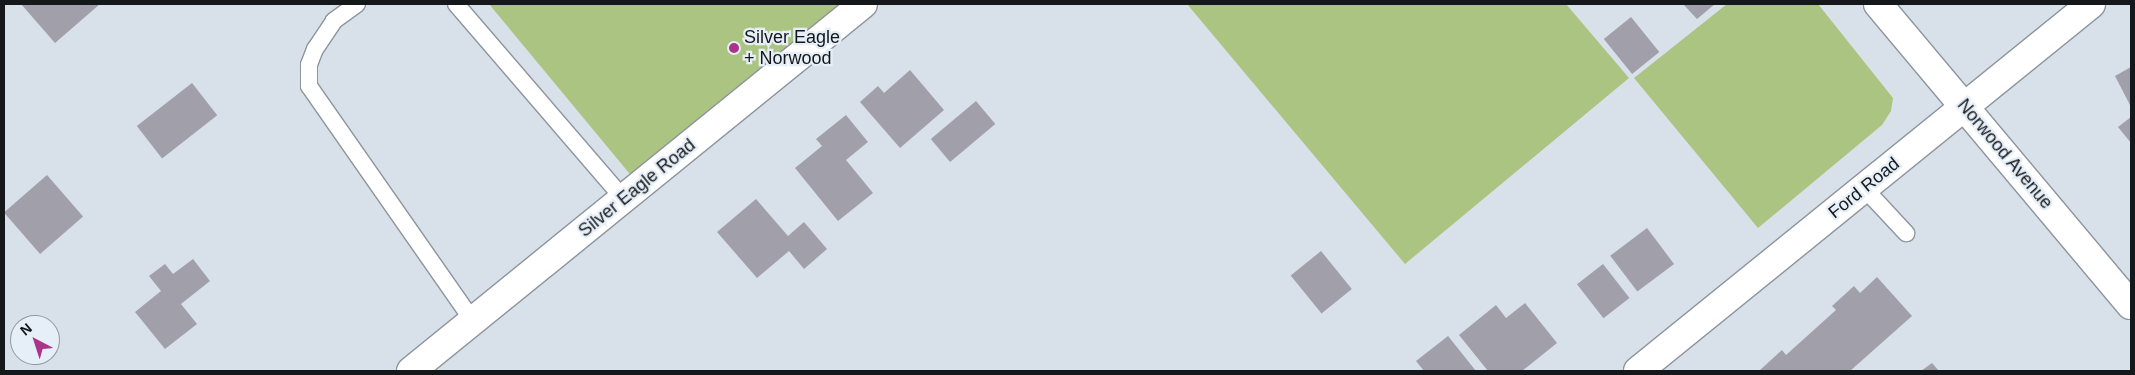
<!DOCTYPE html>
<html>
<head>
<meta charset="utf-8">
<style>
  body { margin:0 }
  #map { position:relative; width:2135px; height:375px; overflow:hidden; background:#d8e1ea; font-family:Arial,sans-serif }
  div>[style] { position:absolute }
  .green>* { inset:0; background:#acc481 }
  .building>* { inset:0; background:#a19faa; transform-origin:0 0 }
  .roads { filter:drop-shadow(1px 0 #8d959d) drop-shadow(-1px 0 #8d959d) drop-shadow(0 1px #8d959d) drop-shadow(0 -1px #8d959d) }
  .lane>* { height:16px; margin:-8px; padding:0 8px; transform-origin:8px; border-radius:8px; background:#fff }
  .street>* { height:28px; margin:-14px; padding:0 14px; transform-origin:14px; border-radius:14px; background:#fff }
  .secondary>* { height:28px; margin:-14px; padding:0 14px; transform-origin:14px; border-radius:14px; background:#fff }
  .dots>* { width:14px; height:14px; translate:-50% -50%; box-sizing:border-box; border:2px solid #e6eef7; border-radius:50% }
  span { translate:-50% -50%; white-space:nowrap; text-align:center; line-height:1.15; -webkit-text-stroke:4.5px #e6eef7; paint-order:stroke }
  .poi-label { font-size:18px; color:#15181b }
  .left { translate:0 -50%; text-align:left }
  .street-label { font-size:18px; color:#15181b }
  .frame { position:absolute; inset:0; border:5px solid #15181b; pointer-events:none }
  .north { position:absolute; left:10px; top:315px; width:50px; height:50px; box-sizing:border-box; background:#e6eef7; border:1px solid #92989f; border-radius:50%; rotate:320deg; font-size:14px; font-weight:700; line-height:20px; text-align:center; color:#15181b }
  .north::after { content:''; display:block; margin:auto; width:18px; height:22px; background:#ab348b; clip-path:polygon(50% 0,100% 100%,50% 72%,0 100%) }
</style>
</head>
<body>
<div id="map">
  <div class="green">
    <div style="clip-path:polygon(489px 4px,847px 4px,634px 179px)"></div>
    <div style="clip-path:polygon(1187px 4px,1566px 4px,1629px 78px,1405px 264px)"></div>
    <div style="clip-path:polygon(1727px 4px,1818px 4px,1893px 98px,1891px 111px,1882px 125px,1758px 228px,1634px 78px)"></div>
  </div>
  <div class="building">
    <div style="clip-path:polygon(21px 4px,100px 4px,55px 43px)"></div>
    <div style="clip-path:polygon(1683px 4px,1715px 4px,1697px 19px)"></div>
    <div style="left:1631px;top:17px;width:45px;height:35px;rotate:51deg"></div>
    <div style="clip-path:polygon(2131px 67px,2131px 107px,2115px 76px)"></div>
    <div style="clip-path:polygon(910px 70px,944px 110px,900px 148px,860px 102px,878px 86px,884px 93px)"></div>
    <div style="left:192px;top:83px;width:41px;height:70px;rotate:52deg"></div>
    <div style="left:976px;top:101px;width:30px;height:59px;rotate:50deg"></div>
    <div style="clip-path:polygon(846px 115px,868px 142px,846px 160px,873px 193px,838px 221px,795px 168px,822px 146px,816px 139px)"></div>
    <div style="clip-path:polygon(2131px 117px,2131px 143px,2118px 127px)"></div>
    <div style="left:47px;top:175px;width:55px;height:57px;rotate:49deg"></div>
    <div style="clip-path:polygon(756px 199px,788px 236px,804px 222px,827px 249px,804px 269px,789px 251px,757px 278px,717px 232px)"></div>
    <div style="left:1647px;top:228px;width:45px;height:46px;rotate:53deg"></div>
    <div style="left:1321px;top:251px;width:49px;height:39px;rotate:51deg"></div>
    <div style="clip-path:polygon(193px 259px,210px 281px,181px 304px,197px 324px,165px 349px,135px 312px,161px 291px,149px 276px,165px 264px,173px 274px)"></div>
    <div style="left:1603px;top:264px;width:43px;height:33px;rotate:52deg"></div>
    <div style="clip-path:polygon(1877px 277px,1912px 316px,1850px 371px,1759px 371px,1782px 350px,1786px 355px,1836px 310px,1832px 306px,1854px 286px,1860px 293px)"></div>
    <div style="clip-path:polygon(1525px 303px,1557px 343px,1522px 371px,1488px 371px,1459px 335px,1496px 305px,1506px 318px)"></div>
    <div style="clip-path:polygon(1448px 336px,1476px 371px,1424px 371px,1416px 361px)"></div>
    <div style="clip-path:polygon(1932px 363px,1939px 371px,1921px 371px)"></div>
  </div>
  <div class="roads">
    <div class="lane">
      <div style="left:357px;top:4px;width:29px;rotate:144deg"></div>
      <div style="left:334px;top:21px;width:34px;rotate:124deg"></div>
      <div style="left:315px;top:49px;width:17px;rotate:111deg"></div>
      <div style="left:309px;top:65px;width:21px;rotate:90deg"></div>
      <div style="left:309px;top:86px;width:287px;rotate:55.1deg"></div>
      <div style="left:456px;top:4px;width:257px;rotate:49.3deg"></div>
      <div style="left:1864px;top:188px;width:62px;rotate:47deg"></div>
    </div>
    <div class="street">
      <div style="left:1638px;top:371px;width:583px;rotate:-39.01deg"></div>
    </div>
    <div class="secondary">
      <div style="left:1878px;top:4px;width:393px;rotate:50deg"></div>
      <div style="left:411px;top:371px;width:582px;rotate:-39.07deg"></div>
    </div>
  </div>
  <div class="dots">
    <div style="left:734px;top:48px;background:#ab348b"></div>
  </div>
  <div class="poi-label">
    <span class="left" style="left:744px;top:48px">Silver Eagle<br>+ Norwood</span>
  </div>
  <div class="street-label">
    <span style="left:2005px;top:154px;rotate:50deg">Norwood Avenue</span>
    <span style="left:637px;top:188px;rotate:-39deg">Silver Eagle Road</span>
    <span style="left:1864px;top:188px;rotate:-39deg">Ford Road</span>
  </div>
  <div class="frame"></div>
  <div class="north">N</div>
</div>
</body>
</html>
